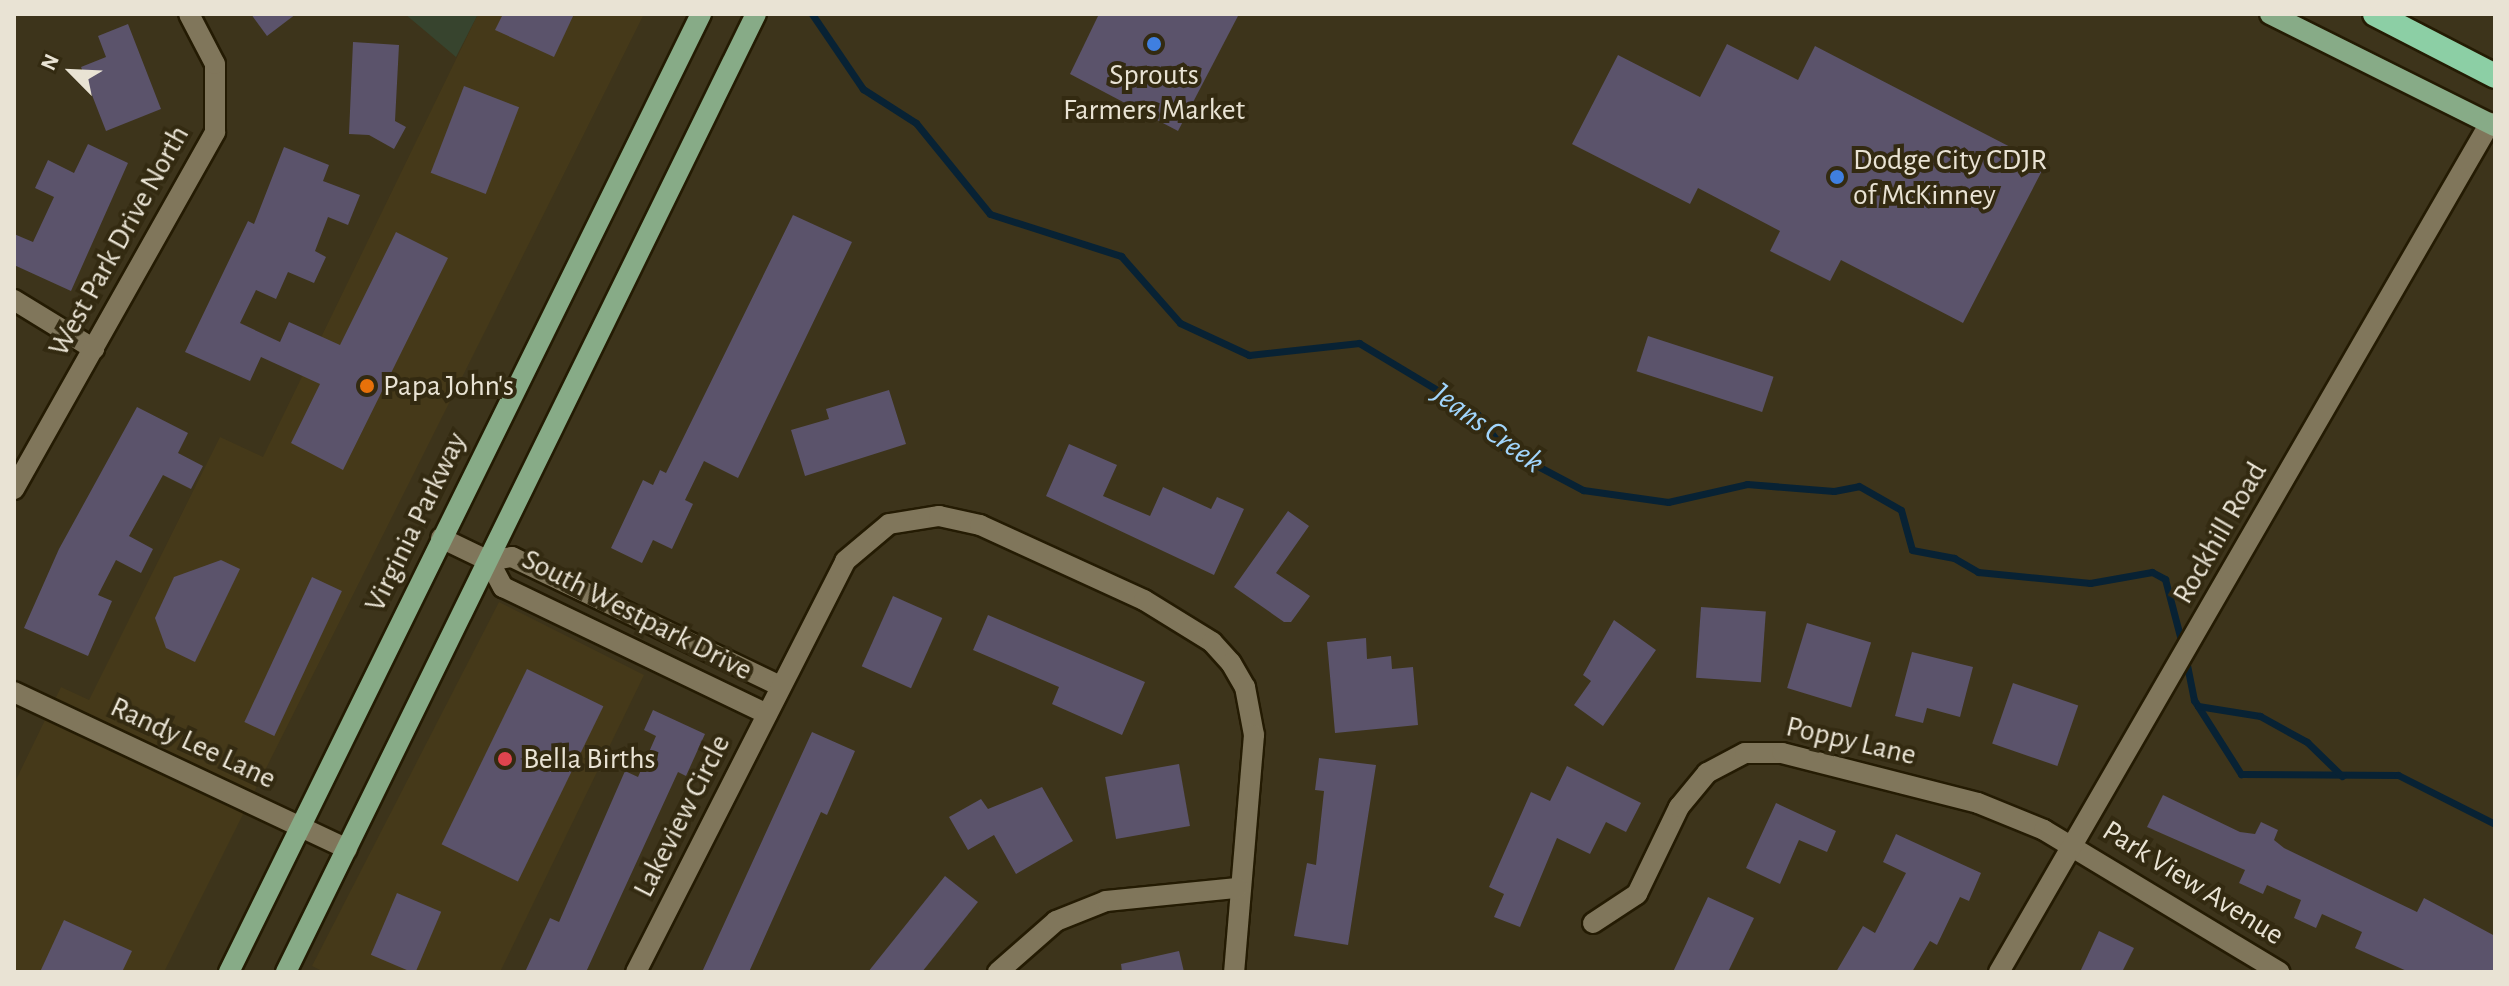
<!DOCTYPE html>
<html>
<head>
<meta charset="utf-8">
<style>
  body { margin:0 }
  #map { position:relative; width:2509px; height:986px; overflow:hidden; background:#3d341b; font-family:"Alegreya Sans",sans-serif }
  div>[style] { position:absolute }
  .built>* { inset:0; background:#453919 }
  .green>* { inset:0; background:#37442e }
  .stream>* { height:7px; margin:-3.5px; padding:0 3.5px; transform-origin:3.5px; border-radius:3.5px; background:#082234 }
  .building>* { inset:0; background:#5b536b; transform-origin:0 0 }
  .roads { filter:drop-shadow(2px 0 #241b03) drop-shadow(-2px 0 #241b03) drop-shadow(0 2px #241b03) drop-shadow(0 -2px #241b03) }
  .minor>* { height:20px; margin:-10px; padding:0 10px; transform-origin:10px; border-radius:10px; background:#80765b }
  .major>* { height:20px; margin:-10px; padding:0 10px; transform-origin:10px; border-radius:10px; background:#87ab87 }
  .highway>* { height:24px; margin:-12px; padding:0 12px; transform-origin:12px; border-radius:12px; background:#8ccfa5 }
  .dots>* { width:22px; height:22px; translate:-50% -50%; box-sizing:border-box; border:4px solid #332a11; border-radius:50% }
  span { translate:-50% -50%; white-space:nowrap; text-align:center; line-height:1.15; -webkit-text-stroke:8px #332a11; paint-order:stroke }
  .poi-label { font-size:30px; color:#e9e3d4 }
  .left { translate:0 -50%; text-align:left }
  .street-label { font-size:30px; color:#e9e3d4 }
  .water-label { font-size:32px; color:#a1d5fc; font-style:italic }
  .frame { position:absolute; inset:0; border:16px solid #e9e3d4; pointer-events:none }
  .north { position:absolute; left:32px; top:32px; width:80px; height:80px; -webkit-text-stroke:6px #332a11; paint-order:stroke; rotate:294deg; font-size:22px; font-weight:700; line-height:32px; text-align:center; color:#e9e3d4 }
  .north::after { content:''; display:block; margin:auto; width:28px; height:36px; background:#e9e3d4; clip-path:polygon(50% 0,100% 100%,50% 72%,0 100%) }
</style>
</head>
<body>
<div id="map">
  <div class="built">
    <div style="clip-path:polygon(478px 14px,644px 14px,164px 972px,14px 972px,14px 784px,61px 687px,89px 700px,220px 437px,263px 457px)"></div>
    <div style="clip-path:polygon(499px 602px,644px 675px,500px 972px,324px 972px,312px 966px)"></div>
  </div>
  <div class="green">
    <div style="clip-path:polygon(405px 14px,478px 14px,456px 57px)"></div>
  </div>
  <div class="stream">
    <div style="left:812px;top:14px;width:91px;rotate:55.8deg"></div>
    <div style="left:863px;top:89px;width:63px;rotate:32.7deg"></div>
    <div style="left:916px;top:123px;width:117px;rotate:50.9deg"></div>
    <div style="left:990px;top:214px;width:138px;rotate:17.8deg"></div>
    <div style="left:1121px;top:256px;width:89px;rotate:48.6deg"></div>
    <div style="left:1180px;top:323px;width:76px;rotate:24.9deg"></div>
    <div style="left:1249px;top:355px;width:111px;rotate:-6.2deg"></div>
    <div style="left:1359px;top:343px;width:138px;rotate:31deg"></div>
    <div style="left:1477px;top:414px;width:41px;rotate:52.9deg"></div>
    <div style="left:1502px;top:447px;width:92px;rotate:28deg"></div>
    <div style="left:1583px;top:490px;width:86px;rotate:8deg"></div>
    <div style="left:1668px;top:502px;width:81px;rotate:-12.8deg"></div>
    <div style="left:1747px;top:484px;width:87px;rotate:4.6deg"></div>
    <div style="left:1834px;top:491px;width:25px;rotate:-11deg"></div>
    <div style="left:1859px;top:486px;width:48px;rotate:29.7deg"></div>
    <div style="left:1901px;top:510px;width:41px;rotate:74.6deg"></div>
    <div style="left:1912px;top:550px;width:43px;rotate:10.8deg"></div>
    <div style="left:1954px;top:558px;width:28px;rotate:30deg"></div>
    <div style="left:1978px;top:572px;width:113px;rotate:5.6deg"></div>
    <div style="left:2090px;top:583px;width:63px;rotate:-10.1deg"></div>
    <div style="left:2152px;top:572px;width:15px;rotate:28deg"></div>
    <div style="left:2165px;top:579px;width:67px;rotate:75.3deg"></div>
    <div style="left:2186px;top:660px;width:41px;rotate:78.7deg"></div>
    <div style="left:2194px;top:700px;width:88px;rotate:57.6deg"></div>
    <div style="left:2241px;top:774px;width:157px;rotate:0.4deg"></div>
    <div style="left:2398px;top:775px;width:109px;rotate:26.8deg"></div>
    <div style="left:2198px;top:706px;width:63px;rotate:9.2deg"></div>
    <div style="left:2260px;top:716px;width:54px;rotate:29deg"></div>
    <div style="left:2307px;top:742px;width:49px;rotate:44.2deg"></div>
  </div>
  <div class="building">
    <div style="clip-path:polygon(251px 14px,296px 14px,267px 36px)"></div>
    <div style="clip-path:polygon(503px 14px,574px 14px,554px 57px,495px 30px)"></div>
    <div style="clip-path:polygon(1099px 14px,1239px 14px,1178px 131px,1070px 74px)"></div>
    <div style="clip-path:polygon(128px 24px,161px 109px,106px 131px,81px 67px,106px 57px,98px 36px)"></div>
    <div style="clip-path:polygon(353px 42px,399px 45px,395px 121px,406px 127px,394px 149px,369px 135px,349px 134px)"></div>
    <div style="clip-path:polygon(1727px 44px,1798px 80px,1815px 46px,2045px 165px,1963px 323px,1841px 260px,1830px 281px,1770px 251px,1780px 231px,1698px 188px,1690px 204px,1572px 144px,1618px 55px,1700px 97px)"></div>
    <div style="left:464px;top:86px;width:59px;height:93px;rotate:21deg"></div>
    <div style="clip-path:polygon(88px 144px,128px 163px,71px 291px,14px 265px,14px 234px,33px 242px,54px 197px,35px 188px,48px 160px,74px 173px)"></div>
    <div style="clip-path:polygon(284px 147px,329px 165px,323px 181px,360px 195px,348px 225px,328px 217px,315px 251px,326px 257px,314px 283px,288px 272px,276px 299px,256px 290px,240px 323px,280px 342px,289px 322px,340px 345px,396px 232px,448px 258px,343px 470px,291px 443px,320px 384px,261px 357px,250px 381px,185px 352px,248px 221px,254px 224px)"></div>
    <div style="clip-path:polygon(793px 215px,852px 242px,738px 478px,704px 461px,685px 500px,693px 504px,672px 549px,653px 540px,642px 563px,611px 548px,643px 480px,653px 485px,660px 470px,666px 473px)"></div>
    <div style="left:1648px;top:336px;width:132px;height:37px;rotate:18deg"></div>
    <div style="clip-path:polygon(889px 390px,906px 444px,805px 476px,791px 430px,829px 419px,826px 409px)"></div>
    <div style="clip-path:polygon(137px 407px,188px 433px,178px 453px,203px 466px,191px 489px,163px 475px,129px 536px,153px 549px,141px 573px,116px 560px,98px 595px,112px 601px,88px 656px,24px 628px,59px 549px)"></div>
    <div style="clip-path:polygon(1069px 444px,1117px 465px,1103px 496px,1150px 516px,1163px 487px,1211px 509px,1217px 497px,1244px 509px,1214px 575px,1046px 496px)"></div>
    <div style="clip-path:polygon(1288px 511px,1309px 526px,1276px 573px,1310px 596px,1291px 622px,1284px 622px,1234px 587px)"></div>
    <div style="clip-path:polygon(221px 560px,240px 569px,195px 662px,166px 648px,155px 618px,174px 577px)"></div>
    <div style="left:312px;top:577px;width:33px;height:160px;rotate:25deg"></div>
    <div style="left:893px;top:596px;width:54px;height:77px;rotate:24deg"></div>
    <div style="left:1701px;top:607px;width:65px;height:71px;rotate:4deg"></div>
    <div style="clip-path:polygon(988px 615px,1145px 682px,1122px 735px,1052px 704px,1059px 687px,973px 650px)"></div>
    <div style="clip-path:polygon(1614px 620px,1656px 650px,1603px 726px,1574px 705px,1591px 681px,1583px 675px)"></div>
    <div style="left:1807px;top:623px;width:67px;height:68px;rotate:17deg"></div>
    <div style="clip-path:polygon(1366px 638px,1367px 659px,1391px 656px,1392px 669px,1413px 667px,1418px 725px,1335px 733px,1327px 642px)"></div>
    <div style="clip-path:polygon(1912px 652px,1973px 667px,1960px 717px,1927px 708px,1923px 723px,1895px 716px)"></div>
    <div style="left:527px;top:669px;width:85px;height:195px;rotate:26deg"></div>
    <div style="left:2013px;top:683px;width:69px;height:64px;rotate:19deg"></div>
    <div style="clip-path:polygon(653px 710px,705px 734px,686px 776px,678px 772px,586px 972px,525px 972px,550px 918px,559px 922px,625px 771px,638px 777px,656px 736px,644px 730px)"></div>
    <div style="clip-path:polygon(812px 732px,855px 751px,827px 815px,821px 812px,749px 972px,702px 972px)"></div>
    <div style="clip-path:polygon(1319px 758px,1376px 765px,1348px 945px,1294px 936px,1307px 863px,1316px 865px,1324px 791px,1315px 790px)"></div>
    <div style="left:1179px;top:764px;width:63px;height:75px;rotate:80deg"></div>
    <div style="clip-path:polygon(1567px 766px,1641px 803px,1626px 832px,1606px 822px,1590px 854px,1557px 838px,1520px 927px,1494px 917px,1504px 894px,1489px 887px,1531px 792px,1550px 801px)"></div>
    <div style="clip-path:polygon(1042px 787px,1073px 841px,1016px 874px,994px 835px,968px 850px,949px 817px,981px 799px,988px 809px)"></div>
    <div style="clip-path:polygon(2163px 795px,2240px 832px,2255px 834px,2261px 822px,2278px 830px,2274px 840px,2284px 848px,2417px 912px,2424px 898px,2441px 907px,2495px 936px,2495px 972px,2409px 972px,2355px 948px,2362px 932px,2322px 914px,2316px 928px,2294px 918px,2301px 900px,2267px 885px,2263px 894px,2239px 883px,2245px 870px,2147px 827px)"></div>
    <div style="clip-path:polygon(1776px 803px,1836px 831px,1827px 852px,1799px 840px,1780px 884px,1746px 868px)"></div>
    <div style="clip-path:polygon(1896px 834px,1981px 873px,1969px 901px,1960px 897px,1937px 945px,1930px 941px,1912px 972px,1836px 972px,1863px 926px,1875px 933px,1906px 873px,1883px 862px)"></div>
    <div style="clip-path:polygon(945px 876px,978px 902px,922px 972px,868px 972px)"></div>
    <div style="left:397px;top:893px;width:48px;height:67px;rotate:23deg"></div>
    <div style="clip-path:polygon(1708px 897px,1754px 918px,1728px 972px,1673px 972px)"></div>
    <div style="clip-path:polygon(64px 920px,132px 951px,122px 972px,40px 972px)"></div>
    <div style="clip-path:polygon(2099px 931px,2134px 948px,2122px 972px,2080px 972px)"></div>
    <div style="clip-path:polygon(1179px 951px,1184px 972px,1122px 972px,1121px 964px)"></div>
  </div>
  <div class="roads">
    <div class="minor">
      <div style="left:14px;top:300px;width:94px;rotate:31.5deg"></div>
      <div style="left:14px;top:489px;width:410px;rotate:-60.6deg"></div>
      <div style="left:215px;top:132px;width:68px;rotate:-90deg"></div>
      <div style="left:215px;top:64px;width:56px;rotate:-117.5deg"></div>
      <div style="left:441px;top:538px;width:53px;rotate:25.6deg"></div>
      <div style="left:489px;top:561px;width:23px;rotate:-10deg"></div>
      <div style="left:512px;top:557px;width:297px;rotate:25.7deg"></div>
      <div style="left:489px;top:561px;width:30px;rotate:62deg"></div>
      <div style="left:503px;top:587px;width:293px;rotate:25.7deg"></div>
      <div style="left:14px;top:692px;width:368px;rotate:25.2deg"></div>
      <div style="left:1593px;top:923px;width:53px;rotate:-33.4deg"></div>
      <div style="left:1637px;top:894px;width:97px;rotate:-64.2deg"></div>
      <div style="left:1679px;top:807px;width:44px;rotate:-50.5deg"></div>
      <div style="left:1707px;top:773px;width:43px;rotate:-27.8deg"></div>
      <div style="left:1745px;top:753px;width:37px"></div>
      <div style="left:1782px;top:753px;width:202px;rotate:14.3deg"></div>
      <div style="left:1978px;top:803px;width:71px;rotate:22.2deg"></div>
      <div style="left:2044px;top:830px;width:275px;rotate:31.1deg"></div>
      <div style="left:636px;top:972px;width:461px;rotate:-63deg"></div>
      <div style="left:845px;top:561px;width:57px;rotate:-40.1deg"></div>
      <div style="left:889px;top:524px;width:51px;rotate:-9.1deg"></div>
      <div style="left:939px;top:516px;width:42px;rotate:12.4deg"></div>
      <div style="left:980px;top:525px;width:180px;rotate:24.6deg"></div>
      <div style="left:1144px;top:600px;width:80px;rotate:31.7deg"></div>
      <div style="left:1212px;top:642px;width:28px;rotate:48deg"></div>
      <div style="left:1231px;top:663px;width:28px;rotate:60deg"></div>
      <div style="left:1245px;top:687px;width:49px;rotate:79.4deg"></div>
      <div style="left:1254px;top:735px;width:238px;rotate:94.8deg"></div>
      <div style="left:998px;top:972px;width:77px;rotate:-41.3deg"></div>
      <div style="left:1056px;top:921px;width:54px;rotate:-21.8deg"></div>
      <div style="left:1106px;top:901px;width:132px;rotate:-5.7deg"></div>
      <div style="left:1999px;top:972px;width:981px;rotate:-59.96deg"></div>
    </div>
    <div class="major">
      <div style="left:2270px;top:14px;width:251px;rotate:26.5deg"></div>
      <div style="left:229px;top:972px;width:1068px;rotate:-63.77deg"></div>
      <div style="left:286px;top:972px;width:1067px;rotate:-63.87deg"></div>
    </div>
    <div class="highway">
      <div style="left:2375px;top:14px;width:135px;rotate:27.3deg"></div>
    </div>
  </div>
  <div class="dots">
    <div style="left:1154px;top:44px;background:#3f7fe0"></div>
    <div style="left:1837px;top:177px;background:#3f7fe0"></div>
    <div style="left:367px;top:386px;background:#e8710a"></div>
    <div style="left:505px;top:759px;background:#e0444e"></div>
  </div>
  <div class="poi-label">
    <span style="left:1154px;top:92px">Sprouts<br>Farmers Market</span>
    <span class="left" style="left:1853px;top:177px">Dodge City CDJR<br>of McKinney</span>
    <span class="left" style="left:383px;top:386px">Papa John's</span>
    <span class="left" style="left:523px;top:759px">Bella Births</span>
  </div>
  <div class="street-label">
    <span style="left:119px;top:241px;rotate:-61deg">West Park Drive North</span>
    <span style="left:416px;top:522px;rotate:-64deg">Virginia Parkway</span>
    <span style="left:2220px;top:533px;rotate:-60deg">Rockhill Road</span>
    <span style="left:637px;top:615px;rotate:27deg">South Westpark Drive</span>
    <span style="left:1851px;top:741px;rotate:13deg">Poppy Lane</span>
    <span style="left:193px;top:743px;rotate:25deg">Randy Lee Lane</span>
    <span style="left:682px;top:816px;rotate:-63deg">Lakeview Circle</span>
    <span style="left:2193px;top:883px;rotate:32deg">Park View Avenue</span>
  </div>
  <div class="water-label">
    <span style="left:1488px;top:428px;rotate:36deg">Jeans Creek</span>
  </div>
  <div class="frame"></div>
  <div class="north">N</div>
</div>
</body>
</html>
